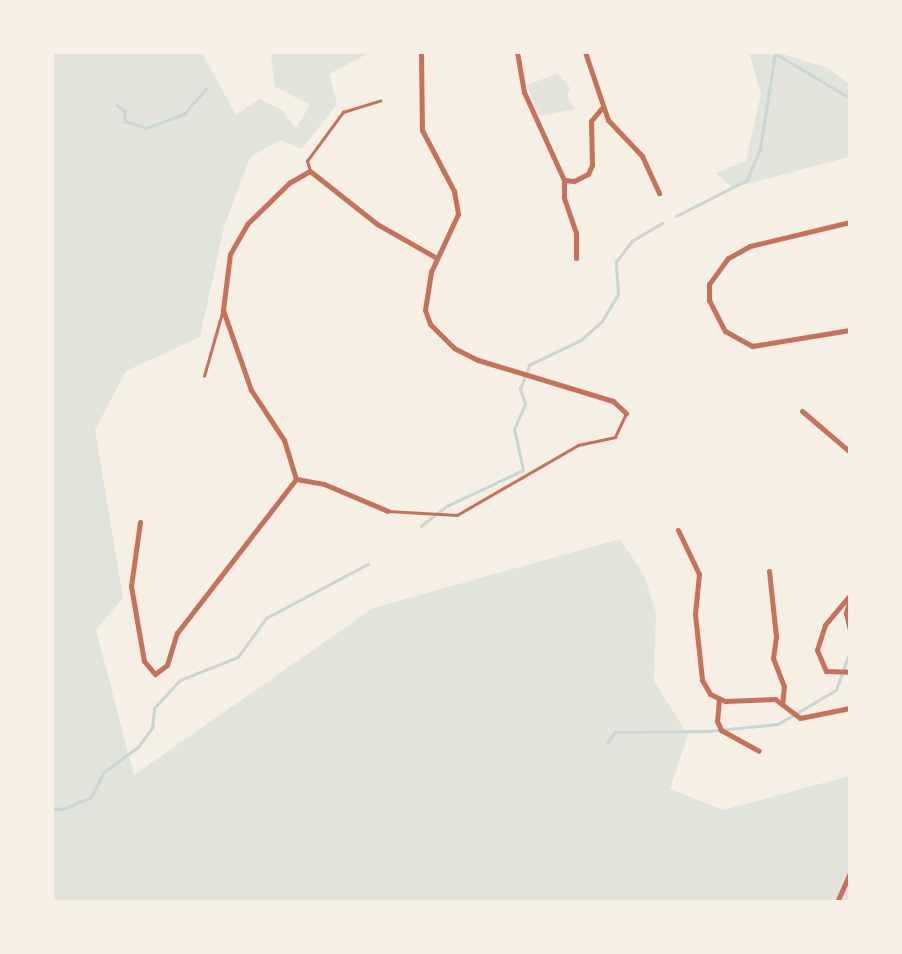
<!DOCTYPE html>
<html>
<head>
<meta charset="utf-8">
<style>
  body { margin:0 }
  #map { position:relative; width:902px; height:954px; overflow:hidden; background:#f6efe4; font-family:"Exo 2",sans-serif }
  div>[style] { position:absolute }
  .green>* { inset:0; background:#e2e4dc }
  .stream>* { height:2.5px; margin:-1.25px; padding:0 1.25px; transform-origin:1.25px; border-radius:1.25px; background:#c9d6d2 }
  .service>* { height:2.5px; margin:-1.25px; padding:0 1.25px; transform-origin:1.25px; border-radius:1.25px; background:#c5725c }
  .minor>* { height:5px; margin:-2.5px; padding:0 2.5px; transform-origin:2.5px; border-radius:2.5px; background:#c5725c }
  span { translate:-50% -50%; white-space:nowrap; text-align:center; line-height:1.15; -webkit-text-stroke:6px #f6efe4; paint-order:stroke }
  .frame { position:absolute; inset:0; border:54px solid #f6efe4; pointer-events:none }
</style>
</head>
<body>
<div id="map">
  <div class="green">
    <div style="clip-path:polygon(52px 53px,202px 53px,236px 115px,259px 99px,282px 110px,296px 128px,310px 105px,274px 86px,271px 53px,369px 53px,329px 74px,337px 104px,302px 149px,281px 140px,250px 157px,224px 227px,200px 337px,126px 371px,95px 430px,123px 598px,96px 630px,134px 775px,373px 608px,620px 539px,644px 575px,656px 613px,654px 681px,688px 735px,670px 789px,723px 810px,849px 776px,849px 901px,53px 901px)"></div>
    <div style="clip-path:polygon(749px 53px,779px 53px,828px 68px,849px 84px,849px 157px,732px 188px,716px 173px,746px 161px,761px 94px)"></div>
    <div style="clip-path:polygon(558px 73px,570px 88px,567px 97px,575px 109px,539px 116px,527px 85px)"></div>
  </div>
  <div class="stream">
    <div style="left:775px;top:53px;width:87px;rotate:31deg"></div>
    <div style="left:117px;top:105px;width:10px;rotate:37deg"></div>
    <div style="left:125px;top:111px;width:10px;rotate:90deg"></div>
    <div style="left:125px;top:121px;width:22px;rotate:18deg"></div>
    <div style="left:146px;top:128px;width:40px;rotate:-20.2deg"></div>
    <div style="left:184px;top:114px;width:33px;rotate:-49deg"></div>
    <div style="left:676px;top:216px;width:80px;rotate:-26.9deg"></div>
    <div style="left:747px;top:180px;width:34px;rotate:-67deg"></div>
    <div style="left:760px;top:149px;width:97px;rotate:-81.1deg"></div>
    <div style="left:421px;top:526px;width:33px;rotate:-38deg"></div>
    <div style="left:447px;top:506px;width:84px;rotate:-25.3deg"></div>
    <div style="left:523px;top:470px;width:42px;rotate:-102.4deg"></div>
    <div style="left:514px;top:429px;width:27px;rotate:-66deg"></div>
    <div style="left:525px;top:404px;width:16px;rotate:-108deg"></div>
    <div style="left:520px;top:389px;width:26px;rotate:-69deg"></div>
    <div style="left:529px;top:365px;width:58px;rotate:-25.7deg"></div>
    <div style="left:581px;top:340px;width:28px;rotate:-42deg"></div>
    <div style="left:602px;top:321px;width:31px;rotate:-59deg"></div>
    <div style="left:618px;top:294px;width:32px;rotate:-94deg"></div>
    <div style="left:616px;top:262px;width:26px;rotate:-53deg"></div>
    <div style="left:632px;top:241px;width:35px;rotate:-31deg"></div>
    <div style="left:607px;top:743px;width:14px;rotate:-54deg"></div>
    <div style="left:615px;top:732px;width:93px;rotate:-0.6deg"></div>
    <div style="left:708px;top:731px;width:70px;rotate:-5.7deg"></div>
    <div style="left:778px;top:724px;width:67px;rotate:-30.4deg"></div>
    <div style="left:836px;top:690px;width:41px;rotate:-70.3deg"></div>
    <div style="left:52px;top:808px;width:11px;rotate:5deg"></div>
    <div style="left:63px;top:809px;width:30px;rotate:-23deg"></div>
    <div style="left:91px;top:797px;width:28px;rotate:-63deg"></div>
    <div style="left:104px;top:772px;width:42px;rotate:-36.3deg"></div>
    <div style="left:138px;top:747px;width:24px;rotate:-54deg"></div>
    <div style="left:152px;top:728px;width:20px;rotate:-84deg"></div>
    <div style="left:154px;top:708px;width:38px;rotate:-47deg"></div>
    <div style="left:180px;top:680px;width:62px;rotate:-21.6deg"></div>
    <div style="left:238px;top:657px;width:48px;rotate:-54.3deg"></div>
    <div style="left:266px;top:618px;width:115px;rotate:-27.9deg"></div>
  </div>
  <div class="service">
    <div style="left:310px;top:171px;width:10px;rotate:-107deg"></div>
    <div style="left:307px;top:161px;width:61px;rotate:-53.7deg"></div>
    <div style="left:343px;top:112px;width:39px;rotate:-17deg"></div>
    <div style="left:204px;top:376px;width:66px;rotate:-74.1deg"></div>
    <div style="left:388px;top:511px;width:69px;rotate:3.3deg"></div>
    <div style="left:457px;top:515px;width:140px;rotate:-30deg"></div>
    <div style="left:578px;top:445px;width:38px;rotate:-12deg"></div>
    <div style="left:615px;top:437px;width:26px;rotate:-65deg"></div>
  </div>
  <div class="minor">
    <div style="left:421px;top:52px;width:78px;rotate:89.3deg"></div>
    <div style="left:422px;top:130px;width:69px;rotate:62.3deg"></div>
    <div style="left:454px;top:191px;width:23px;rotate:80deg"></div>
    <div style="left:458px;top:214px;width:64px;rotate:115deg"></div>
    <div style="left:431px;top:272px;width:38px;rotate:99deg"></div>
    <div style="left:425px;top:310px;width:15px;rotate:70deg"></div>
    <div style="left:430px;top:324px;width:34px;rotate:45deg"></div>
    <div style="left:454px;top:348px;width:27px;rotate:27deg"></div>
    <div style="left:478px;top:360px;width:141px;rotate:16.9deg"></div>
    <div style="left:613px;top:401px;width:18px;rotate:43deg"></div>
    <div style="left:517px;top:52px;width:41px;rotate:80.1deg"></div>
    <div style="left:524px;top:92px;width:97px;rotate:65.6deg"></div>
    <div style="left:564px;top:180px;width:10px;rotate:6deg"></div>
    <div style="left:574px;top:181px;width:16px;rotate:-27deg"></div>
    <div style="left:588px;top:174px;width:10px;rotate:-66deg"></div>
    <div style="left:592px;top:165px;width:44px;rotate:-91.3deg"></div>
    <div style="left:591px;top:121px;width:17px;rotate:-50deg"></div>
    <div style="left:585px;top:52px;width:72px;rotate:71.3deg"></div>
    <div style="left:608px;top:120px;width:50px;rotate:46.6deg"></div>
    <div style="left:642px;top:156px;width:41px;rotate:65.3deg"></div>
    <div style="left:564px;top:180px;width:18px;rotate:90deg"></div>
    <div style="left:564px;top:198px;width:37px;rotate:71deg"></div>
    <div style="left:576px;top:233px;width:25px;rotate:90deg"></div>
    <div style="left:850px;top:222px;width:103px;rotate:166.5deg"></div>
    <div style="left:750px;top:246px;width:25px;rotate:151deg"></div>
    <div style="left:728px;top:258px;width:32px;rotate:126deg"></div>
    <div style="left:709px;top:284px;width:16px;rotate:90deg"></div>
    <div style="left:709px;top:300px;width:35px;rotate:63deg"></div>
    <div style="left:725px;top:331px;width:31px;rotate:29deg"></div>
    <div style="left:752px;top:346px;width:99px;rotate:-9.3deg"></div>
    <div style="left:802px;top:411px;width:63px;rotate:40.5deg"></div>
    <div style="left:296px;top:479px;width:28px;rotate:10deg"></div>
    <div style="left:324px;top:484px;width:69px;rotate:22.9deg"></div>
    <div style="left:140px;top:522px;width:65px;rotate:98deg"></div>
    <div style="left:131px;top:586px;width:76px;rotate:80.2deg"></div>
    <div style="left:144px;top:661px;width:17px;rotate:50deg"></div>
    <div style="left:155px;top:674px;width:15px;rotate:-37deg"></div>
    <div style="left:167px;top:665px;width:34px;rotate:-73deg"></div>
    <div style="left:177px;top:633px;width:195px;rotate:-52.3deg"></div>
    <div style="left:296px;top:479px;width:41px;rotate:-107.1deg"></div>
    <div style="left:284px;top:440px;width:60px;rotate:-123.4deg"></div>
    <div style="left:251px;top:390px;width:85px;rotate:-109.3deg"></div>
    <div style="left:223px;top:310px;width:56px;rotate:-82.9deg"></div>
    <div style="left:230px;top:254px;width:34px;rotate:-60deg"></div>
    <div style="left:247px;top:224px;width:59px;rotate:-44.3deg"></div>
    <div style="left:289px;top:183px;width:24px;rotate:-30deg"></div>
    <div style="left:310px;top:171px;width:85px;rotate:38.3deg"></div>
    <div style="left:377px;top:224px;width:67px;rotate:29.6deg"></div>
    <div style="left:678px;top:530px;width:49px;rotate:64.5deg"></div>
    <div style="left:699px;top:574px;width:40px;rotate:95.7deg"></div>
    <div style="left:695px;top:614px;width:66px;rotate:83.9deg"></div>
    <div style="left:702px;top:680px;width:16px;rotate:60deg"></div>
    <div style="left:710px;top:694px;width:17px;rotate:25deg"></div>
    <div style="left:725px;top:701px;width:50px;rotate:-2.3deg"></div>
    <div style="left:775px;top:699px;width:31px;rotate:37deg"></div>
    <div style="left:800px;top:718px;width:51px;rotate:-11.3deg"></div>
    <div style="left:769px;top:571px;width:66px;rotate:83.9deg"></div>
    <div style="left:776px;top:637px;width:21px;rotate:98deg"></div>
    <div style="left:773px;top:658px;width:30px;rotate:69deg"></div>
    <div style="left:784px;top:686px;width:18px;rotate:96deg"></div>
    <div style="left:850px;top:595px;width:39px;rotate:130deg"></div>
    <div style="left:825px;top:625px;width:26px;rotate:108deg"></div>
    <div style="left:817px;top:650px;width:23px;rotate:67deg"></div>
    <div style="left:826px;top:671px;width:24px;rotate:2deg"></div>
    <div style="left:850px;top:598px;width:16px;rotate:105deg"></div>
    <div style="left:846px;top:613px;width:18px;rotate:77deg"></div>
    <div style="left:719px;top:699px;width:22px;rotate:95deg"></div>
    <div style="left:717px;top:721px;width:10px;rotate:66deg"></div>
    <div style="left:721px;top:730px;width:43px;rotate:28.9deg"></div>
    <div style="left:837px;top:902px;width:32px;rotate:-66deg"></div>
  </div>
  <div class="frame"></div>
</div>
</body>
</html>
